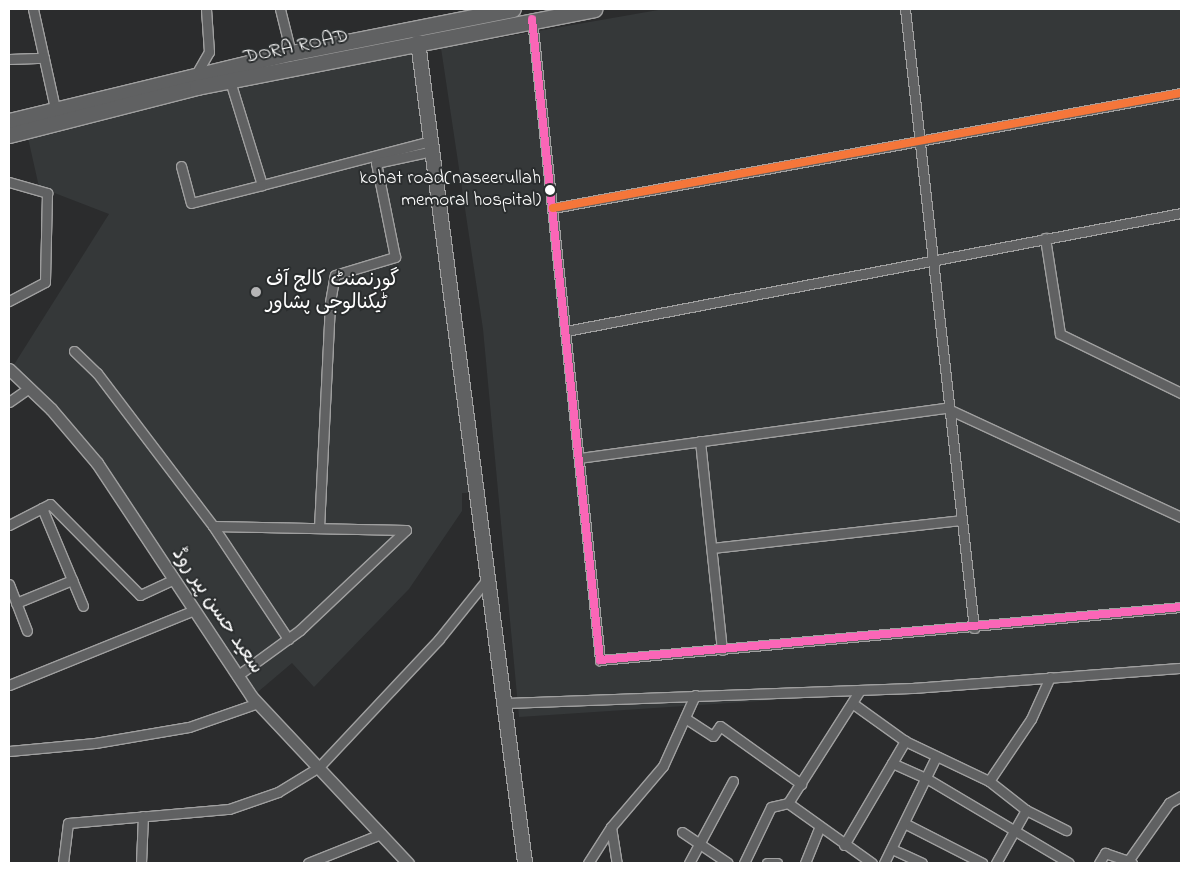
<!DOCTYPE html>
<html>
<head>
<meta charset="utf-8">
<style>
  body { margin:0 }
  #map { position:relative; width:1190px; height:872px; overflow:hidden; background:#2b2c2d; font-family:"Indie Flower","Playpen Sans Arabic",sans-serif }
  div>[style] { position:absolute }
  .built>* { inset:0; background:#353839 }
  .roads { filter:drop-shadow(1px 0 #a0a0a0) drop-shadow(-1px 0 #a0a0a0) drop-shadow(0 1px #a0a0a0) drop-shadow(0 -1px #a0a0a0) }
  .minor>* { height:9px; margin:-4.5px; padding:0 4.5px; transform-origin:4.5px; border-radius:4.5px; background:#606162 }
  .tertiary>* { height:11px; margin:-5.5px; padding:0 5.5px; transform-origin:5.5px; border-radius:5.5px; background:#606162 }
  .secondary>* { height:14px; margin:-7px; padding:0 7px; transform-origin:7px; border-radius:7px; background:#606162 }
  .primary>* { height:15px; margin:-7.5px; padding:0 7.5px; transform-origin:7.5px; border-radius:7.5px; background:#606162 }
  .bus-1>* { height:8px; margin:-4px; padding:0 4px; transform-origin:4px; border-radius:4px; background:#fa66b7 }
  .bus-2>* { height:8px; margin:-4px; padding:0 4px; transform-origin:4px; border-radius:4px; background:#f5763a }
  .dots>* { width:14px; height:14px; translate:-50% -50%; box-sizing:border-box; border:2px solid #2a2d2e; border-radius:50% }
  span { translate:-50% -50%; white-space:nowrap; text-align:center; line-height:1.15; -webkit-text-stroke:4px #2a2d2e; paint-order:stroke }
  .bus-label { font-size:19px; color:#fff }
  .right { translate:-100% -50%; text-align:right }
  .street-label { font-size:20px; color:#fff }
  .poi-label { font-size:20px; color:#fff }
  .left { translate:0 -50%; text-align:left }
  .frame { position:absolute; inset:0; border:10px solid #fff; pointer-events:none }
</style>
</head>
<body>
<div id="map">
  <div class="built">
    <div style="clip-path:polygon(664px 9px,1181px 9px,1181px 673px,519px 717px,483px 329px,441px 48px)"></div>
    <div style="clip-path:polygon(418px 42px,478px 493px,462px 493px,462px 511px,409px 589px,314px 687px,292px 663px,252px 697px,97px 463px,10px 371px,109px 214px,39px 187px,26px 129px)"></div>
  </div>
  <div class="roads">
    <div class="minor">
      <div style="left:33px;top:9px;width:107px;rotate:77.5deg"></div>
      <div style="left:280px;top:9px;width:45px;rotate:76deg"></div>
      <div style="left:905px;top:9px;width:623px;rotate:83.64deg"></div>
      <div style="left:532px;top:19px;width:645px;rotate:83.94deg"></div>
      <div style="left:600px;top:660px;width:583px;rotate:-5.21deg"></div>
      <div style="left:9px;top:59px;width:35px;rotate:-2deg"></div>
      <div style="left:195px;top:76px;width:28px;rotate:-60deg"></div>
      <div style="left:209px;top:52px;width:43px;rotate:-94deg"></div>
      <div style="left:230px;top:81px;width:109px;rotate:72.9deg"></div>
      <div style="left:262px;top:185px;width:175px;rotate:-14.6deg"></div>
      <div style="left:181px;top:166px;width:38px;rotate:75deg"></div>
      <div style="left:191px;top:203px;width:73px;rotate:-14.2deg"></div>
      <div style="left:9px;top:182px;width:40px;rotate:16deg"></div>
      <div style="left:47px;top:193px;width:89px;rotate:91.3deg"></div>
      <div style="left:45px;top:282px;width:41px;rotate:152.2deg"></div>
      <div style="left:553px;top:208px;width:638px;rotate:-10.38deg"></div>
      <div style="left:1045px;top:238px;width:97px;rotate:81.1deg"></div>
      <div style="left:1060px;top:334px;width:135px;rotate:26deg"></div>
      <div style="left:566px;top:331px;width:626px;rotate:-10.86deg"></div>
      <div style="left:74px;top:351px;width:32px;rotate:44deg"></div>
      <div style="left:97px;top:373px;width:192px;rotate:52.8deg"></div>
      <div style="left:213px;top:526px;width:193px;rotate:1.2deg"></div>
      <div style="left:406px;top:530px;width:146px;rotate:136.7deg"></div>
      <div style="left:300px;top:630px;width:78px;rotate:143.9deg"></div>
      <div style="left:9px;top:402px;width:24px;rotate:-35deg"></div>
      <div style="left:700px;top:441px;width:210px;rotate:84deg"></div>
      <div style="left:579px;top:458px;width:370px;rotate:-7.8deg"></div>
      <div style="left:946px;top:408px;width:259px;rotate:24.9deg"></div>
      <div style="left:42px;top:508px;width:106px;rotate:67.3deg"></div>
      <div style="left:9px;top:525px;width:46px;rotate:-27.1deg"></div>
      <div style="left:50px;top:504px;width:128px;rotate:45.3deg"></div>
      <div style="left:140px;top:595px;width:35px;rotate:-25deg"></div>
      <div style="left:213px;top:526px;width:136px;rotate:56.4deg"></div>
      <div style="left:319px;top:528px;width:226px;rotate:-87.2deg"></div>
      <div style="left:330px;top:302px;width:27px;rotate:-80deg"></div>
      <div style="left:335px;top:275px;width:63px;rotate:-16.7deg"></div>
      <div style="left:395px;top:257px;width:96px;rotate:-101.4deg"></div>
      <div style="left:376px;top:163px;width:57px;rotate:-12.1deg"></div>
      <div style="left:712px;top:548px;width:250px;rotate:-6.4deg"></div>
      <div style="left:9px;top:584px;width:50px;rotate:69deg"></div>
      <div style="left:16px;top:603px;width:61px;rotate:-22.3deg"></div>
      <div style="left:1050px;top:677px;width:46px;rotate:114.3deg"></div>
      <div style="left:1031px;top:719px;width:75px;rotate:124.1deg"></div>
      <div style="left:989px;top:781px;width:47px;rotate:38.1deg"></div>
      <div style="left:1026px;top:810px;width:45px;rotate:26.6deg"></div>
      <div style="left:9px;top:685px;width:197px;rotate:-22deg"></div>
      <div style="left:504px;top:703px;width:410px;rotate:-2.1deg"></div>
      <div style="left:914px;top:688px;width:268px;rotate:-4.3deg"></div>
      <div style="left:852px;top:703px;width:65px;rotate:35.6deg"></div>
      <div style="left:905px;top:741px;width:93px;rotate:25.5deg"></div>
      <div style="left:685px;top:718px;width:33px;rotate:33deg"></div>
      <div style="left:713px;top:736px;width:12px;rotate:-55deg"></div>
      <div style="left:720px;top:726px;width:100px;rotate:35.6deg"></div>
      <div style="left:9px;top:751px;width:86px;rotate:-5.3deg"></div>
      <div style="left:95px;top:743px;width:95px;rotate:-9.7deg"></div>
      <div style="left:189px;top:727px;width:73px;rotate:-19.2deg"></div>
      <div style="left:892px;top:763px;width:37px;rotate:24deg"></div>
      <div style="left:926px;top:778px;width:166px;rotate:30.7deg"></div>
      <div style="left:788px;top:803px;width:103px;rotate:35.5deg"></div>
      <div style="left:904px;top:823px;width:88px;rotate:27.1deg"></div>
      <div style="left:611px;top:827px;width:36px;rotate:81deg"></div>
      <div style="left:682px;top:832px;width:55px;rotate:34deg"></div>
      <div style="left:844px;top:845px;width:121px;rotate:-59.6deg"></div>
      <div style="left:892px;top:849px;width:33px;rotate:25deg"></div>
      <div style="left:63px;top:863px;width:40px;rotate:-82.9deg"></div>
      <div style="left:68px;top:823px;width:162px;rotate:-5deg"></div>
      <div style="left:229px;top:809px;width:52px;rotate:-19.1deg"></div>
      <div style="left:278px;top:792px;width:48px;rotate:-31.4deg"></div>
      <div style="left:319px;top:767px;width:175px;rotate:-46.8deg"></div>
      <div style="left:439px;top:639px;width:78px;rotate:-51.2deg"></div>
      <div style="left:141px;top:863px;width:47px;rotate:-87.6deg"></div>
      <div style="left:308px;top:863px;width:79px;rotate:-21.7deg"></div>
      <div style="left:588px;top:863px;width:43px;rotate:-57.4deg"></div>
      <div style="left:611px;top:827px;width:80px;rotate:-49.6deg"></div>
      <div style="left:663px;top:766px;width:78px;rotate:-65.7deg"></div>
      <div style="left:689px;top:863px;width:93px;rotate:-61.8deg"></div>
      <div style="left:744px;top:863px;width:62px;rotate:-64.3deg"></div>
      <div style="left:771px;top:807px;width:17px;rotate:-13deg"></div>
      <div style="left:788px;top:803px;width:134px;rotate:-57.5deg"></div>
      <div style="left:767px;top:863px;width:10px"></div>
      <div style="left:805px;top:863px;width:38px;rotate:-68deg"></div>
      <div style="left:884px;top:863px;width:118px;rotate:-63.9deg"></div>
      <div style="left:996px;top:863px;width:61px;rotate:-60.5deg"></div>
      <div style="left:1099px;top:863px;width:12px;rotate:-59deg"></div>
      <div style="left:1105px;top:853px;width:24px;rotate:19deg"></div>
      <div style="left:1132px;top:863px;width:4px;rotate:-153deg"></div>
      <div style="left:1128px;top:861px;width:71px;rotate:-54.7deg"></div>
      <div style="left:1169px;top:803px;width:14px;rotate:-30deg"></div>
    </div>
    <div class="tertiary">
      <div style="left:9px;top:369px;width:58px;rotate:43.6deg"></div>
      <div style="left:51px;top:409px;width:71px;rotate:49.6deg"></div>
      <div style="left:97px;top:463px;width:281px;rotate:56.5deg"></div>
      <div style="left:252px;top:697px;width:228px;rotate:46.8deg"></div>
    </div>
    <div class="secondary">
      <div style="left:418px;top:42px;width:828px;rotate:82.57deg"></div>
    </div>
    <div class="primary">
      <div style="left:9px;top:121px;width:290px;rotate:-13.6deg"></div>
      <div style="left:291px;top:53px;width:226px;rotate:-11.2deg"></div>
      <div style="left:9px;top:135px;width:194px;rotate:-14.3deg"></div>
      <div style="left:197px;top:87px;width:405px;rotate:-11.1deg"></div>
    </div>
  </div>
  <div class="bus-1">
    <div style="left:532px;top:19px;width:645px;rotate:83.94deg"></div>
    <div style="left:600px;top:660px;width:583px;rotate:-5.21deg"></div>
  </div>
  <div class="bus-2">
    <div style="left:553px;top:208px;width:638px;rotate:-10.38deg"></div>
  </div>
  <div class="dots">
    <div style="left:550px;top:190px;background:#fff"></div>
    <div style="left:256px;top:292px;background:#b5b5b6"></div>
  </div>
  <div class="bus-label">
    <span class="right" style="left:541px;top:190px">kohat road(naseerullah<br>memoral hospital)</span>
  </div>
  <div class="street-label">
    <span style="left:296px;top:47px;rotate:-12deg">DORA ROAD</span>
    <span style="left:217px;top:611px;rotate:56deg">سعید حسن پیر روڈ</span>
  </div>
  <div class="poi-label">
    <span class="left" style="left:266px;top:292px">گورنمنٹ کالج آف<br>ٹیکنالوجی پشاور</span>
  </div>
  <div class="frame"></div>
</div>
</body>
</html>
